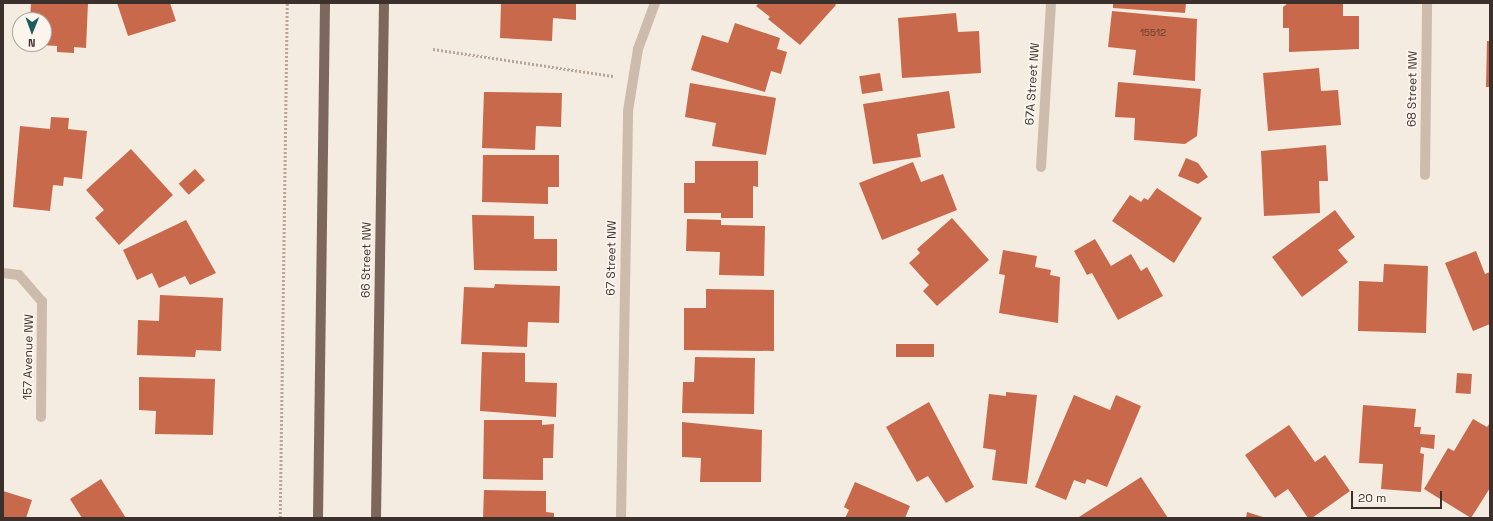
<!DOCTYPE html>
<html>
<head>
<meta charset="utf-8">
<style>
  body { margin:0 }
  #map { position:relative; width:1493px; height:521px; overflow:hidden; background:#f4ebe1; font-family:"Space Grotesk",sans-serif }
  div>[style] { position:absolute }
  .building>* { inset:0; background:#c8694b; transform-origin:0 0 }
  .path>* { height:2.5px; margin-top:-1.25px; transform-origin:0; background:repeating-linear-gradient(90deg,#b9a596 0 2px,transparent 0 4px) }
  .minor>* { height:10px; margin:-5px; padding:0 5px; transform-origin:5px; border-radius:5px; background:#cdbbac }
  .major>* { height:10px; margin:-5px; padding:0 5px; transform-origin:5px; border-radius:5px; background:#7d675c }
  span { translate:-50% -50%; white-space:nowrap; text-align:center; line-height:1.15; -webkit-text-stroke:3.5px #fbf5ee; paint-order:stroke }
  .number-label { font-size:10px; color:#5e3e33 }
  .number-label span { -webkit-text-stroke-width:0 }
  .street-label { font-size:12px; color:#3b302b }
  .frame { position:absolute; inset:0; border:4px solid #3b302b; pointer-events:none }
  .north { position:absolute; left:12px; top:12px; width:40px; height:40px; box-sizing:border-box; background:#fbf5ee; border:1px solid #aea6a0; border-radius:50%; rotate:181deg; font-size:11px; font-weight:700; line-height:16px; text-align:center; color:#3b302b }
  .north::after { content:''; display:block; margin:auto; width:14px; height:18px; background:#1f5a5e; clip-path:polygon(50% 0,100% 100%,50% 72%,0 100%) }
  .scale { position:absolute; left:1351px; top:491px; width:91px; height:18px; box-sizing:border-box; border:2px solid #3b302b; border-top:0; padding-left:5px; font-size:12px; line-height:14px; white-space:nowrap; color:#3b302b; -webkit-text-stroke:3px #fbf5ee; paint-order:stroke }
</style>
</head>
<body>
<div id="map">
  <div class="building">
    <div style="clip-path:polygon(31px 3px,88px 3px,86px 48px,74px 47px,74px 53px,57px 52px,57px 46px,40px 45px,44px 44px,44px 20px,30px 20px)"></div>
    <div style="clip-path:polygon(117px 3px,170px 3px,176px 21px,128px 36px)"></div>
    <div style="clip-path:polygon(501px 3px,576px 3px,576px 20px,553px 18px,552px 41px,500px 38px)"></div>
    <div style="clip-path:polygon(759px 3px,834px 3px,836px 5px,800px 45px,768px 19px,770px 17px,756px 6px)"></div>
    <div style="clip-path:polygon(1113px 3px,1186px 3px,1185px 13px,1113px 8px)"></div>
    <div style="clip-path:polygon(1288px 3px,1343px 3px,1343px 16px,1359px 16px,1359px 49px,1289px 52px,1289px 28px,1283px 28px,1283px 7px)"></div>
    <div style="clip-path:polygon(1112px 11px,1197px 19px,1195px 81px,1133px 75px,1136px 50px,1108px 47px)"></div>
    <div style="clip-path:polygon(956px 13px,958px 32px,979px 31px,981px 73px,902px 78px,898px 18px)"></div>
    <div style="clip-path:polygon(735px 23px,780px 38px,777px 49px,787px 52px,781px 74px,771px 71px,765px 92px,691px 70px,702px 35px,728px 43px)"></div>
    <div style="clip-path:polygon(1487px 41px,1490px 41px,1490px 87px,1486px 87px)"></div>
    <div style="clip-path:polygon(1319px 68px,1321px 91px,1338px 90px,1341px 125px,1268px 131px,1263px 73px)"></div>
    <div style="left:880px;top:73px;width:18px;height:21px;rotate:81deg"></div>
    <div style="clip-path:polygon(1118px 82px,1201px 89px,1197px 136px,1185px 144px,1134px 140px,1135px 118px,1115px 117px)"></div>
    <div style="clip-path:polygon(690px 83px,776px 98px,766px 155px,712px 146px,716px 123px,685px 117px)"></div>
    <div style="clip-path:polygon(949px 91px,955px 128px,917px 134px,921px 157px,873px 164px,863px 104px)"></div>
    <div style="clip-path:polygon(484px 92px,562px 93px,561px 127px,536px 126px,535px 150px,482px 148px)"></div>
    <div style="clip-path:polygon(51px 117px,69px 118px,68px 129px,87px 131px,82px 179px,64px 177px,63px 186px,53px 185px,50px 211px,13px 207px,20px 126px,50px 129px)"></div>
    <div style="clip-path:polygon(1326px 145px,1328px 181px,1319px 181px,1320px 213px,1264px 216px,1261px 151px)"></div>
    <div style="clip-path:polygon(131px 149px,173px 195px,119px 245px,95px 218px,104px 210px,86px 190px)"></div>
    <div style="clip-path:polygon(483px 155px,559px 155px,559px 187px,548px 187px,548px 204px,482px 202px)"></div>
    <div style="clip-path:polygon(1186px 158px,1198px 163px,1208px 177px,1198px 184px,1178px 176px)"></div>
    <div style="clip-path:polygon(695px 161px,758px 161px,758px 187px,753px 186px,753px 218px,721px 218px,721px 213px,684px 213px,684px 183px,695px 183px)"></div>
    <div style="clip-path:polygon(913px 162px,921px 182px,943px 174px,957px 210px,882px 240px,859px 183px)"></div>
    <div style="left:195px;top:169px;width:15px;height:22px;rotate:48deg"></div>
    <div style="clip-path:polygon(1157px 188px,1202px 218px,1174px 263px,1112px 221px,1130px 195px,1141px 202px,1144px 198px,1148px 200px)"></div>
    <div style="clip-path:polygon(1335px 210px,1355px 237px,1338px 250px,1348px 262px,1302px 297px,1272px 257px)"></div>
    <div style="clip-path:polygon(472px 215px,534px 216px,534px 239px,557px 239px,557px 271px,474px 270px)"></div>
    <div style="clip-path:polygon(952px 218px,989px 260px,937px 306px,923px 291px,929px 285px,909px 263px,920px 253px,917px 249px)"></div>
    <div style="clip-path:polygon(687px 219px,721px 220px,721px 225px,765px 226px,764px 276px,719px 275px,720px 252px,686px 251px)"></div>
    <div style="clip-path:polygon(186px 220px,216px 273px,190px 285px,185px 276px,159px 288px,152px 273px,137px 280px,123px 250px)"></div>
    <div style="clip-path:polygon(1095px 239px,1111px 266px,1131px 254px,1141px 271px,1147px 267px,1163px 296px,1118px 320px,1092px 273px,1087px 275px,1074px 251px)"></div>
    <div style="clip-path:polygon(1003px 250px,1037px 256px,1035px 267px,1051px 270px,1050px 275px,1060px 277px,1058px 323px,999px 313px,1005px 275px,999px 274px)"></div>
    <div style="clip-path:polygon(1476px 251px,1485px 274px,1490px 272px,1490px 324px,1473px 331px,1445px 263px)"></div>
    <div style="clip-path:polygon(1384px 264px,1428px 266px,1426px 333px,1358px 331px,1359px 281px,1383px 282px)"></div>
    <div style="clip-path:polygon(495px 284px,560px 286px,559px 323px,528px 322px,527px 347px,461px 344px,464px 287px,494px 288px)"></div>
    <div style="clip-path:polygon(706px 289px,774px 290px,774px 351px,684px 350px,684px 308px,706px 308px)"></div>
    <div style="clip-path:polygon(160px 295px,223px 298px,221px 351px,196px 350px,195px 357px,137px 355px,138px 320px,159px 321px)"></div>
    <div style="left:896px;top:344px;width:38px;height:13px"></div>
    <div style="clip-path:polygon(482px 352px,525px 353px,525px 382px,557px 383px,556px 417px,480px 411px)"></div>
    <div style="clip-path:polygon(695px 357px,755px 358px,754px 414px,682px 413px,683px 382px,694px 382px)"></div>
    <div style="left:1457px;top:373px;width:15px;height:20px;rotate:4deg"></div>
    <div style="clip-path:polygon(139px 377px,215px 379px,213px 435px,155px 434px,156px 411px,139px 410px)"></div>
    <div style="clip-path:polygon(1006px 392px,1037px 395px,1027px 484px,992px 480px,996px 450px,983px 448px,989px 394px,1006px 396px)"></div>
    <div style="clip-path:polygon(1074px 395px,1110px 410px,1116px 395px,1141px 406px,1107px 487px,1087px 479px,1085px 484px,1074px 480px,1066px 500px,1035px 487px)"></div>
    <div style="clip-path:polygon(929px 402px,974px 487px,946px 503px,928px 476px,917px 482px,886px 427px)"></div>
    <div style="clip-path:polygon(1363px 405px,1416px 409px,1414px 427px,1421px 427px,1420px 434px,1435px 435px,1434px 449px,1421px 447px,1420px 453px,1424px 454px,1421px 492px,1381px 489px,1383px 464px,1359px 463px)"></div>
    <div style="clip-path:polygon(1473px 419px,1487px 427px,1490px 423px,1490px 488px,1471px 518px,1424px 489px,1448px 448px,1454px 451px)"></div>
    <div style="clip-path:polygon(484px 420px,542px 420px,542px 425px,554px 424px,553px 458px,543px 458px,543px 480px,483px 479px)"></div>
    <div style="clip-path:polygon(682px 422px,762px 430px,761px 482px,700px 482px,701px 458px,682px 457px)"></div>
    <div style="clip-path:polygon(1289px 425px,1315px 462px,1325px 455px,1350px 491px,1312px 518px,1308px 518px,1288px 489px,1275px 498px,1245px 455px)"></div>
    <div style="clip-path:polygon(1141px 477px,1168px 518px,1080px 518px,1079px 517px)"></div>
    <div style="clip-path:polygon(101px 479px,126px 518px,82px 518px,70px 499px)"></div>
    <div style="clip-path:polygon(855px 482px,910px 506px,905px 518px,845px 518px,849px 510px,844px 507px)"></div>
    <div style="clip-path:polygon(484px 490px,546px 491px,546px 512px,554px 513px,554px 518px,483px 518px)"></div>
    <div style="clip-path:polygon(3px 491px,32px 500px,26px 518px,3px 518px)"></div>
    <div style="clip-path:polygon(1247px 512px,1266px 518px,1246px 518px)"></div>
  </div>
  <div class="path">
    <div style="left:433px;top:49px;width:182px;rotate:8.5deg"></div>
    <div style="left:280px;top:518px;width:515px;rotate:-89.22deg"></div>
  </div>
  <div class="minor">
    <div style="left:1041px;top:167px;width:164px;rotate:-86.5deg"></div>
    <div style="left:1425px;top:175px;width:172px;rotate:-89.3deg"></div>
    <div style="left:3px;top:273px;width:16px;rotate:7deg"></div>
    <div style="left:19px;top:275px;width:35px;rotate:49deg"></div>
    <div style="left:42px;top:301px;width:116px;rotate:90.5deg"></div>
    <div style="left:621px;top:518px;width:407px;rotate:-89deg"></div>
    <div style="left:628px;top:111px;width:63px;rotate:-80.8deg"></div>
    <div style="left:638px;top:49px;width:49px;rotate:-69.7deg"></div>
  </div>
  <div class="major">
    <div style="left:318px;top:518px;width:515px;rotate:-89.22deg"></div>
    <div style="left:376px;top:518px;width:515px;rotate:-89.11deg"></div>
  </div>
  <div class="number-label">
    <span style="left:1153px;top:33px">15512</span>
  </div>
  <div class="street-label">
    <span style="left:1033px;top:84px;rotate:-86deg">67A Street NW</span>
    <span style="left:1413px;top:89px;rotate:-89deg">68 Street NW</span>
    <span style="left:612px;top:258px;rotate:-89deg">67 Street NW</span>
    <span style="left:367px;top:260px;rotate:-89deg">66 Street NW</span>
    <span style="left:29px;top:357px;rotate:-89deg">157 Avenue NW</span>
  </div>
  <div class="frame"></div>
  <div class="north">N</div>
  <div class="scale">20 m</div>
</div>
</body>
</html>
